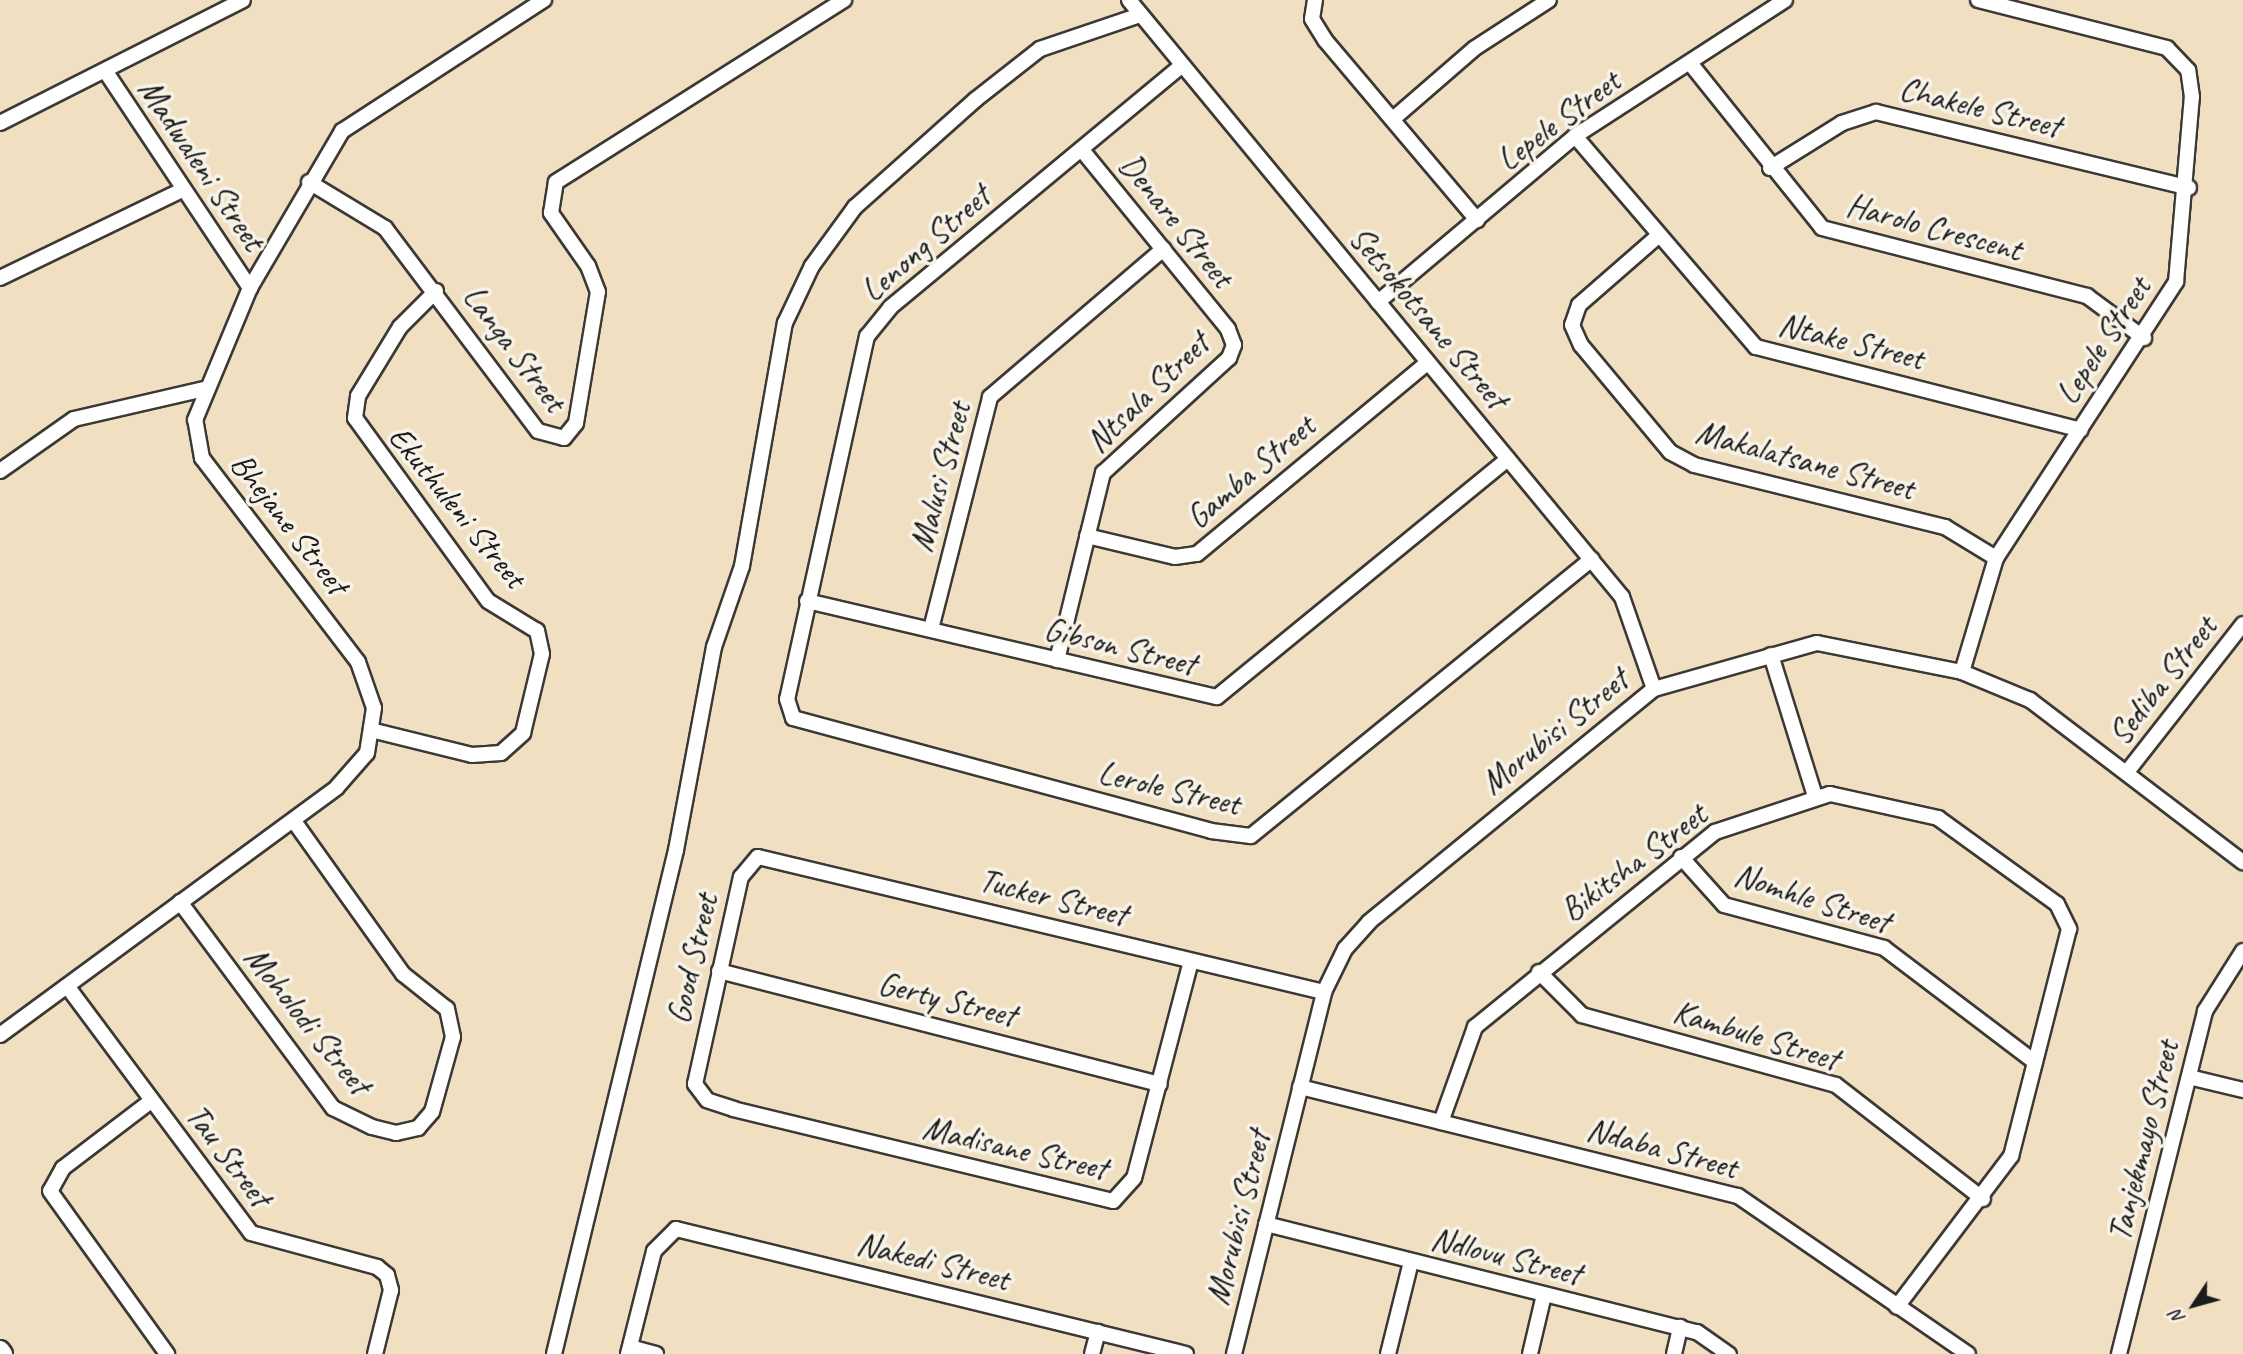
<!DOCTYPE html>
<html>
<head>
<meta charset="utf-8">
<style>
  body { margin:0 }
  #map { position:relative; width:2243px; height:1354px; overflow:hidden; background:#f1dfc1; font-family:Caveat,sans-serif }
  div>[style] { position:absolute }
  .roads { filter:drop-shadow(2px 0 #3c3935) drop-shadow(-2px 0 #3c3935) drop-shadow(0 2px #3c3935) drop-shadow(0 -2px #3c3935) }
  .minor>* { height:14px; margin:-7px; padding:0 7px; transform-origin:7px; border-radius:7px; background:#fff }
  .tertiary>* { height:18px; margin:-9px; padding:0 9px; transform-origin:9px; border-radius:9px; background:#fff }
  span { translate:-50% -50%; white-space:nowrap; text-align:center; line-height:1.15; -webkit-text-stroke:7px #f7f3e8; paint-order:stroke }
  .street-label { font-size:33px; color:#1c1c1c }
  .north { position:absolute; left:2159px; top:1270px; width:70px; height:70px; -webkit-text-stroke:5px #f7f3e8; paint-order:stroke; rotate:234deg; font-size:19px; font-weight:700; line-height:28px; text-align:center; color:#1c1c1c }
  .north::after { content:''; display:block; margin:auto; width:24px; height:32px; background:#1c1c1c; clip-path:polygon(50% 0,100% 100%,50% 72%,0 100%) }
</style>
</head>
<body>
<div id="map">
  <div class="roads">
    <div class="minor">
      <div style="left:1129px;top:0;width:774px;rotate:50.45deg"></div>
      <div style="left:1622px;top:597px;width:97px;rotate:70.8deg"></div>
      <div style="left:1315px;top:0;width:19px;rotate:99deg"></div>
      <div style="left:1312px;top:19px;width:25px;rotate:58deg"></div>
      <div style="left:1325px;top:40px;width:236px;rotate:49.8deg"></div>
      <div style="left:1690px;top:63px;width:211px;rotate:51.3deg"></div>
      <div style="left:1822px;top:228px;width:274px;rotate:14.4deg"></div>
      <div style="left:2087px;top:296px;width:71px;rotate:36.4deg"></div>
      <div style="left:1181px;top:66px;width:378px;rotate:140.3deg"></div>
      <div style="left:890px;top:308px;width:36px;rotate:129deg"></div>
      <div style="left:867px;top:336px;width:372px;rotate:102.4deg"></div>
      <div style="left:787px;top:699px;width:20px;rotate:72deg"></div>
      <div style="left:793px;top:718px;width:433px;rotate:15.1deg"></div>
      <div style="left:1211px;top:831px;width:40px;rotate:7.1deg"></div>
      <div style="left:1251px;top:836px;width:439px;rotate:-39.1deg"></div>
      <div style="left:106px;top:72px;width:260px;rotate:56.3deg"></div>
      <div style="left:1393px;top:119px;width:108px;rotate:-40.9deg"></div>
      <div style="left:1475px;top:48px;width:88px;rotate:-33deg"></div>
      <div style="left:0;top:123px;width:272px;rotate:-26.8deg"></div>
      <div style="left:1575px;top:136px;width:278px;rotate:49.4deg"></div>
      <div style="left:1756px;top:347px;width:335px;rotate:14.3deg"></div>
      <div style="left:1770px;top:168px;width:85px;rotate:-32deg"></div>
      <div style="left:1842px;top:123px;width:36px;rotate:-18deg"></div>
      <div style="left:1876px;top:112px;width:322px;rotate:13.6deg"></div>
      <div style="left:309px;top:182px;width:89px;rotate:31.2deg"></div>
      <div style="left:385px;top:228px;width:254px;rotate:53deg"></div>
      <div style="left:538px;top:431px;width:27px;rotate:15deg"></div>
      <div style="left:564px;top:438px;width:19px;rotate:-51deg"></div>
      <div style="left:576px;top:423px;width:133px;rotate:-80.5deg"></div>
      <div style="left:598px;top:292px;width:28px;rotate:-111deg"></div>
      <div style="left:588px;top:266px;width:65px;rotate:-124.9deg"></div>
      <div style="left:551px;top:213px;width:31px;rotate:-81deg"></div>
      <div style="left:556px;top:182px;width:341px;rotate:-32.3deg"></div>
      <div style="left:1658px;top:236px;width:105px;rotate:138.9deg"></div>
      <div style="left:1579px;top:305px;width:21px;rotate:109deg"></div>
      <div style="left:1572px;top:325px;width:22px;rotate:66deg"></div>
      <div style="left:1581px;top:345px;width:139px;rotate:50.2deg"></div>
      <div style="left:1670px;top:452px;width:27px;rotate:28deg"></div>
      <div style="left:1694px;top:465px;width:259px;rotate:13.9deg"></div>
      <div style="left:1945px;top:527px;width:60px;rotate:31.3deg"></div>
      <div style="left:0;top:278px;width:200px;rotate:-25.8deg"></div>
      <div style="left:1378px;top:302px;width:258px;rotate:-40.1deg"></div>
      <div style="left:1575px;top:136px;width:250px;rotate:-32.9deg"></div>
      <div style="left:0;top:471px;width:90px;rotate:-35.1deg"></div>
      <div style="left:74px;top:419px;width:133px;rotate:-13deg"></div>
      <div style="left:1087px;top:536px;width:90px;rotate:13.4deg"></div>
      <div style="left:1175px;top:557px;width:22px;rotate:-8deg"></div>
      <div style="left:1197px;top:554px;width:300px;rotate:-39.7deg"></div>
      <div style="left:807px;top:601px;width:421px;rotate:13.2deg"></div>
      <div style="left:1217px;top:697px;width:376px;rotate:-39.3deg"></div>
      <div style="left:931px;top:629px;width:239px;rotate:-75.7deg"></div>
      <div style="left:990px;top:397px;width:228px;rotate:-40.5deg"></div>
      <div style="left:1771px;top:655px;width:148px;rotate:72.7deg"></div>
      <div style="left:1057px;top:660px;width:193px;rotate:-76.2deg"></div>
      <div style="left:1103px;top:473px;width:171px;rotate:-42.4deg"></div>
      <div style="left:1229px;top:358px;width:14px;rotate:-69deg"></div>
      <div style="left:1234px;top:345px;width:17px;rotate:-111deg"></div>
      <div style="left:1228px;top:329px;width:232px;rotate:-129.2deg"></div>
      <div style="left:1962px;top:672px;width:119px;rotate:-73.4deg"></div>
      <div style="left:1996px;top:558px;width:330px;rotate:-56.9deg"></div>
      <div style="left:2176px;top:282px;width:186px;rotate:-85.1deg"></div>
      <div style="left:2192px;top:97px;width:27px;rotate:-98deg"></div>
      <div style="left:2188px;top:70px;width:30px;rotate:-134deg"></div>
      <div style="left:2167px;top:48px;width:195px;rotate:-165.7deg"></div>
      <div style="left:375px;top:731px;width:100px;rotate:13.9deg"></div>
      <div style="left:472px;top:755px;width:29px;rotate:-4deg"></div>
      <div style="left:501px;top:753px;width:30px;rotate:-42deg"></div>
      <div style="left:523px;top:733px;width:81px;rotate:-76.5deg"></div>
      <div style="left:542px;top:654px;width:24px;rotate:-102deg"></div>
      <div style="left:537px;top:631px;width:57px;rotate:-148.5deg"></div>
      <div style="left:488px;top:601px;width:226px;rotate:-126deg"></div>
      <div style="left:355px;top:418px;width:22px;rotate:-82deg"></div>
      <div style="left:358px;top:396px;width:81px;rotate:-58.7deg"></div>
      <div style="left:400px;top:327px;width:51px;rotate:-45deg"></div>
      <div style="left:2127px;top:772px;width:188px;rotate:-51.9deg"></div>
      <div style="left:1681px;top:857px;width:64px;rotate:48.1deg"></div>
      <div style="left:1724px;top:905px;width:166px;rotate:15deg"></div>
      <div style="left:1884px;top:948px;width:189px;rotate:37.1deg"></div>
      <div style="left:180px;top:902px;width:257px;rotate:53.4deg"></div>
      <div style="left:333px;top:1108px;width:43px;rotate:26deg"></div>
      <div style="left:372px;top:1127px;width:25px;rotate:14deg"></div>
      <div style="left:396px;top:1133px;width:23px;rotate:-13deg"></div>
      <div style="left:418px;top:1128px;width:21px;rotate:-49deg"></div>
      <div style="left:432px;top:1112px;width:78px;rotate:-74.4deg"></div>
      <div style="left:453px;top:1037px;width:29px;rotate:-102deg"></div>
      <div style="left:447px;top:1009px;width:56px;rotate:-141.5deg"></div>
      <div style="left:403px;top:974px;width:189px;rotate:-125.5deg"></div>
      <div style="left:1191px;top:961px;width:224px;rotate:104.7deg"></div>
      <div style="left:1134px;top:1178px;width:31px;rotate:132deg"></div>
      <div style="left:1113px;top:1201px;width:390px;rotate:-166.4deg"></div>
      <div style="left:734px;top:1109px;width:28px;rotate:-162deg"></div>
      <div style="left:707px;top:1100px;width:20px;rotate:-127deg"></div>
      <div style="left:695px;top:1084px;width:212px;rotate:-77.5deg"></div>
      <div style="left:741px;top:877px;width:26px;rotate:-50deg"></div>
      <div style="left:758px;top:857px;width:582px;rotate:13.42deg"></div>
      <div style="left:719px;top:971px;width:455px;rotate:14.4deg"></div>
      <div style="left:1539px;top:972px;width:61px;rotate:45deg"></div>
      <div style="left:1582px;top:1015px;width:263px;rotate:15.4deg"></div>
      <div style="left:1836px;top:1085px;width:186px;rotate:37.8deg"></div>
      <div style="left:67px;top:986px;width:308px;rotate:53.3deg"></div>
      <div style="left:251px;top:1233px;width:131px;rotate:15.1deg"></div>
      <div style="left:377px;top:1267px;width:13px;rotate:39deg"></div>
      <div style="left:387px;top:1275px;width:16px;rotate:75deg"></div>
      <div style="left:391px;top:1290px;width:66px;rotate:104deg"></div>
      <div style="left:0;top:1035px;width:418px;rotate:-36.3deg"></div>
      <div style="left:337px;top:787px;width:45px;rotate:-48.6deg"></div>
      <div style="left:367px;top:753px;width:46px;rotate:-81.2deg"></div>
      <div style="left:374px;top:708px;width:49px;rotate:-109.2deg"></div>
      <div style="left:358px;top:662px;width:257px;rotate:-127.4deg"></div>
      <div style="left:202px;top:458px;width:39px;rotate:-100deg"></div>
      <div style="left:195px;top:420px;width:143px;rotate:-67.4deg"></div>
      <div style="left:250px;top:288px;width:182px;rotate:-59.6deg"></div>
      <div style="left:342px;top:131px;width:241px;rotate:-33deg"></div>
      <div style="left:2189px;top:1077px;width:56px;rotate:13.5deg"></div>
      <div style="left:1300px;top:1087px;width:451px;rotate:14deg"></div>
      <div style="left:1738px;top:1196px;width:279px;rotate:34.5deg"></div>
      <div style="left:151px;top:1101px;width:111px;rotate:142.7deg"></div>
      <div style="left:63px;top:1168px;width:26px;rotate:119deg"></div>
      <div style="left:50px;top:1191px;width:201px;rotate:54.3deg"></div>
      <div style="left:1441px;top:1122px;width:101px;rotate:-70.3deg"></div>
      <div style="left:1475px;top:1027px;width:309px;rotate:-39.1deg"></div>
      <div style="left:1715px;top:832px;width:121px;rotate:-18.3deg"></div>
      <div style="left:1830px;top:794px;width:111px;rotate:12.5deg"></div>
      <div style="left:1938px;top:818px;width:147px;rotate:35.9deg"></div>
      <div style="left:2057px;top:904px;width:28px;rotate:64deg"></div>
      <div style="left:2069px;top:929px;width:234px;rotate:104.3deg"></div>
      <div style="left:2011px;top:1156px;width:189px;rotate:127.1deg"></div>
      <div style="left:1266px;top:1224px;width:444px;rotate:14.1deg"></div>
      <div style="left:1697px;top:1332px;width:39px;rotate:35deg"></div>
      <div style="left:630px;top:1347px;width:27px;rotate:15deg"></div>
      <div style="left:554px;top:1354px;width:519px;rotate:-76.39deg"></div>
      <div style="left:676px;top:850px;width:207px;rotate:-79.4deg"></div>
      <div style="left:714px;top:647px;width:86px;rotate:-70.9deg"></div>
      <div style="left:742px;top:566px;width:247px;rotate:-80deg"></div>
      <div style="left:785px;top:323px;width:63px;rotate:-64.7deg"></div>
      <div style="left:812px;top:266px;width:73px;rotate:-53.9deg"></div>
      <div style="left:855px;top:207px;width:161px;rotate:-41.7deg"></div>
      <div style="left:975px;top:100px;width:83px;rotate:-38.1deg"></div>
      <div style="left:1040px;top:49px;width:106px;rotate:-18.8deg"></div>
      <div style="left:628px;top:1354px;width:106px;rotate:-75.8deg"></div>
      <div style="left:654px;top:1251px;width:31px;rotate:-45deg"></div>
      <div style="left:676px;top:1229px;width:525px;rotate:13.77deg"></div>
      <div style="left:1092px;top:1354px;width:23px;rotate:-75deg"></div>
      <div style="left:1234px;top:1354px;width:373px;rotate:-76deg"></div>
      <div style="left:1324px;top:992px;width:48px;rotate:-64deg"></div>
      <div style="left:1345px;top:949px;width:36px;rotate:-48deg"></div>
      <div style="left:1369px;top:922px;width:368px;rotate:-39.3deg"></div>
      <div style="left:1654px;top:689px;width:169px;rotate:-15.8deg"></div>
      <div style="left:1817px;top:643px;width:148px;rotate:11.3deg"></div>
      <div style="left:1962px;top:672px;width:74px;rotate:22.4deg"></div>
      <div style="left:2030px;top:700px;width:268px;rotate:37.3deg"></div>
      <div style="left:1388px;top:1354px;width:95px;rotate:-76deg"></div>
      <div style="left:1530px;top:1354px;width:61px;rotate:-76.7deg"></div>
      <div style="left:1674px;top:1354px;width:28px;rotate:-77deg"></div>
      <div style="left:2119px;top:1354px;width:354px;rotate:-75.9deg"></div>
      <div style="left:2205px;top:1011px;width:71px;rotate:-57.7deg"></div>
    </div>
    <div class="tertiary">
      <div style="left:0;top:1350px;width:5px;rotate:53deg"></div>
    </div>
  </div>
  <div class="street-label">
    <span style="left:1980px;top:108px;rotate:14deg">Chakele Street</span>
    <span style="left:1559px;top:121px;rotate:-37deg">Lepele Street</span>
    <span style="left:201px;top:165px;rotate:56deg">Madwaleni Street</span>
    <span style="left:1176px;top:221px;rotate:51deg">Denare Street</span>
    <span style="left:1934px;top:228px;rotate:15deg">Harolo Crescent</span>
    <span style="left:926px;top:244px;rotate:-41deg">Lenong Street</span>
    <span style="left:1428px;top:318px;rotate:50deg">Setsokotsane Street</span>
    <span style="left:2104px;top:341px;rotate:-57deg">Lepele Street</span>
    <span style="left:1851px;top:342px;rotate:14deg">Ntake Street</span>
    <span style="left:514px;top:349px;rotate:53deg">Langa Street</span>
    <span style="left:1148px;top:393px;rotate:-44deg">Ntsala Street</span>
    <span style="left:1805px;top:461px;rotate:15deg">Makalatsane Street</span>
    <span style="left:1251px;top:472px;rotate:-40deg">Gamba Street</span>
    <span style="left:941px;top:477px;rotate:-75deg">Malusi Street</span>
    <span style="left:457px;top:507px;rotate:51deg">Ekuthuleni Street</span>
    <span style="left:289px;top:524px;rotate:52deg">Bhejane Street</span>
    <span style="left:1120px;top:647px;rotate:14deg">Gibson Street</span>
    <span style="left:2163px;top:681px;rotate:-52deg">Sediba Street</span>
    <span style="left:1555px;top:732px;rotate:-39deg">Morubisi Street</span>
    <span style="left:1169px;top:789px;rotate:13deg">Lerole Street</span>
    <span style="left:1634px;top:863px;rotate:-37deg">Bikitsha Street</span>
    <span style="left:1053px;top:898px;rotate:14deg">Tucker Street</span>
    <span style="left:1812px;top:899px;rotate:18deg">Nomhle Street</span>
    <span style="left:693px;top:959px;rotate:-77deg">Good Street</span>
    <span style="left:947px;top:1000px;rotate:14deg">Gerty Street</span>
    <span style="left:307px;top:1021px;rotate:51deg">Moholodi Street</span>
    <span style="left:1756px;top:1036px;rotate:17deg">Kambule Street</span>
    <span style="left:2144px;top:1141px;rotate:-76deg">Tanjekmayo Street</span>
    <span style="left:1015px;top:1149px;rotate:13deg">Madisane Street</span>
    <span style="left:1662px;top:1149px;rotate:15deg">Ndaba Street</span>
    <span style="left:228px;top:1156px;rotate:53deg">Tau Street</span>
    <span style="left:1239px;top:1218px;rotate:-76deg">Morubisi Street</span>
    <span style="left:1506px;top:1257px;rotate:14deg">Ndlovu Street</span>
    <span style="left:933px;top:1262px;rotate:14deg">Nakedi Street</span>
  </div>
  <div class="north">N</div>
</div>
</body>
</html>
